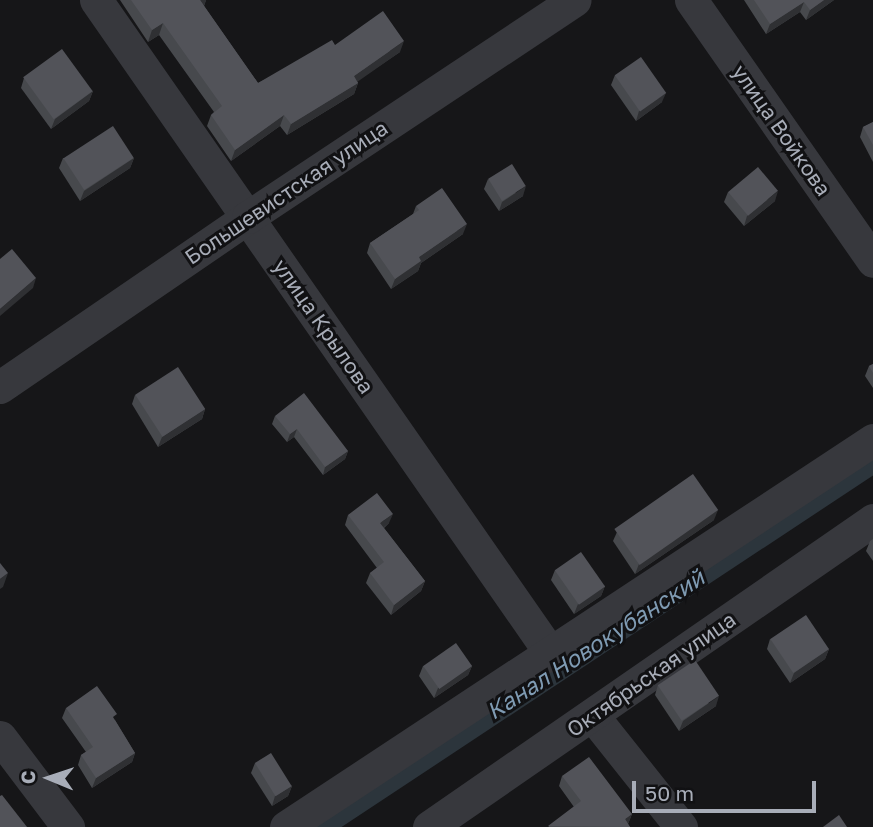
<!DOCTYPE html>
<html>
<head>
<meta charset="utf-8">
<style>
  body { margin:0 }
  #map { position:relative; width:873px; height:827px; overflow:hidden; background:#161618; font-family:"Golos Text",sans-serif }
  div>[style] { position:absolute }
  .canal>* { height:26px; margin:-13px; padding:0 13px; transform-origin:13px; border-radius:13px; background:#2c353c }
  .minor>* { height:33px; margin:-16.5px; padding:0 16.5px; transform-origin:16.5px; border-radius:16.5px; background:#37383d }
  .wall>* { inset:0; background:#47494d }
  .shaded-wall>* { inset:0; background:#2f3033 }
  .building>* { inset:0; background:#525359; transform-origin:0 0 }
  span { translate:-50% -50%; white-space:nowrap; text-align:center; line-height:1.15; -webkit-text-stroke:6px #111113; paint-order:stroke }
  .street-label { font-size:21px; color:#a8adb8 }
  .water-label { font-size:23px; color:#7f9bb3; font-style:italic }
  .north { position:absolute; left:14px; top:743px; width:70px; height:70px; -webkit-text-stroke:5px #111113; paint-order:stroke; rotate:272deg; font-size:19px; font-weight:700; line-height:28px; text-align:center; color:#a8adb8 }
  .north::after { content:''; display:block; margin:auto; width:24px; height:32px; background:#a8adb8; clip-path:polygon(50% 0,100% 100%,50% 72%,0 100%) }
  .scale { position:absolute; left:632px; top:781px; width:184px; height:32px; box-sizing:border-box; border:4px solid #a8adb8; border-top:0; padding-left:9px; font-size:21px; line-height:24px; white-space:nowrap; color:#a8adb8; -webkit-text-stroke:5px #111113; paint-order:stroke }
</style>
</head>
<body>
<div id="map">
  <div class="canal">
    <div style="left:318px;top:827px;width:665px;rotate:-33.48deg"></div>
  </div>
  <div class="minor">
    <div style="left:96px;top:0;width:797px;rotate:55.17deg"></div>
    <div style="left:691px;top:0;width:318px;rotate:55.1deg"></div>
    <div style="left:0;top:387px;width:301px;rotate:-34.4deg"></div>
    <div style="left:248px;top:217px;width:392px;rotate:-33.6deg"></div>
    <div style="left:592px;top:715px;width:143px;rotate:51.5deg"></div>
    <div style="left:0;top:737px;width:113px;rotate:52.9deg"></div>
    <div style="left:286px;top:827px;width:703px;rotate:-33.4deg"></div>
    <div style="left:429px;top:827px;width:540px;rotate:-34.66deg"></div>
  </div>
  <div class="wall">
    <div style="clip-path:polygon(120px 0,206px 0,204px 6px,258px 83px,335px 45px,400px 52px,357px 81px,358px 83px,354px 94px,287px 135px,280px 126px,231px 161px,207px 126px,211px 115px,214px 112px,159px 35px,148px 42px)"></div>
    <div style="clip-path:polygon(744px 0,834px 0,806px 20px,800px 12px,766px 34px)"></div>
    <div style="clip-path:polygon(615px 75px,662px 102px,636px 121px,611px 85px)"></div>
    <div style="clip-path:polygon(24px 78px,93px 91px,89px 101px,51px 129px,21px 88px)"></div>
    <div style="clip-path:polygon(873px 122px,873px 162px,860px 137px,863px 127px)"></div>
    <div style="clip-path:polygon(63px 158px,134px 158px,130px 168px,80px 201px,59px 168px)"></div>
    <div style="clip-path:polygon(488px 179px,523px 196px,499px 211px,484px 189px)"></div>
    <div style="clip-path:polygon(728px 192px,775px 201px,744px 226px,724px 202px)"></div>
    <div style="clip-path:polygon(416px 206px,463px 234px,421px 263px,418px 271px,391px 289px,367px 253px,370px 243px,413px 214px)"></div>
    <div style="clip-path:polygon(873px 364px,873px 388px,865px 376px,869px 366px)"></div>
    <div style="clip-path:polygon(135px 395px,205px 409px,202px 419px,158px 447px,132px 404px)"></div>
    <div style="clip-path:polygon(275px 416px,348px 451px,345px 459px,323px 475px,294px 437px,287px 442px,272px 424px)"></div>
    <div style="clip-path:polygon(348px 515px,389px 523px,384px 528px,425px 581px,421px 591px,391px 615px,366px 583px,370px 573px,377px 568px,345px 525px)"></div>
    <div style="clip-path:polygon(714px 520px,635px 574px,613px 541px,617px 532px)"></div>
    <div style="clip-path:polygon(873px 539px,873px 561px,866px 551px,870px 541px)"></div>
    <div style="clip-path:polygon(555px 570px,605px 586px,601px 596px,574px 614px,551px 580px)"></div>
    <div style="clip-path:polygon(770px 639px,829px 649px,825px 659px,790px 683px,767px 649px)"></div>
    <div style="clip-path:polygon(423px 666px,472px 666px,468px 675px,434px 698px,419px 676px)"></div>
    <div style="clip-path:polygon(658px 685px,716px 706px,679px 731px,655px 695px)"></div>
    <div style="clip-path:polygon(66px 708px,115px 720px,135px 753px,132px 762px,92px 788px,78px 765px,81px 755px,86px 752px,62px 718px)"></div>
    <div style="clip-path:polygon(255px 763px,292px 786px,288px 796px,272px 806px,251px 773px)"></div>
    <div style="clip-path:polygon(562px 776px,632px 814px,628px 824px,630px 827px,548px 827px,574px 807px,559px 786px)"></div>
  </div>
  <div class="shaded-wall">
    <div style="clip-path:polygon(200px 0,206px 0,204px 6px)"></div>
    <div style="clip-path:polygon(824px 0,834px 0,806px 20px,810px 10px)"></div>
    <div style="clip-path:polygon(804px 2px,800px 12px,766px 34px,770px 24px)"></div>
    <div style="clip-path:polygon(163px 23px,159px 35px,148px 42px,152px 30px)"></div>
    <div style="clip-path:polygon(404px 41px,400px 52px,350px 87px,354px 76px)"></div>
    <div style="clip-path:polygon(358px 83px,354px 94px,287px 135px,291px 124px)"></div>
    <div style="clip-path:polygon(93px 91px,89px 101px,51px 129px,55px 119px)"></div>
    <div style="clip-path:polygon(666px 93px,662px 102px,636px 121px,639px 111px)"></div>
    <div style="clip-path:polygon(284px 115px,280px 126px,231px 161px,235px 150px)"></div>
    <div style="clip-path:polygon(134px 158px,130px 168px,80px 201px,84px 191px)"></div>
    <div style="clip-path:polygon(526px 186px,523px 196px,499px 211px,502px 202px)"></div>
    <div style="clip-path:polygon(778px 191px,775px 201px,744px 226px,747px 216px)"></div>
    <div style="clip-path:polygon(467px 224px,463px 234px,421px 263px,418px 271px,391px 289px,395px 279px,419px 257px)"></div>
    <div style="clip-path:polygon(36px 278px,33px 288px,0 316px,0 309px)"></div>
    <div style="clip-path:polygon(205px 409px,202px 419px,158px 447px,162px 437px)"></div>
    <div style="clip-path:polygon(297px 429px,294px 437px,287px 442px,290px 434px)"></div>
    <div style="clip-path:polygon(348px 451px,345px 459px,323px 475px,325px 467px)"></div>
    <div style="clip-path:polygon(718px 510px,714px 520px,635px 574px,639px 564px)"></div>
    <div style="clip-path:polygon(393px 514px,389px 523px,377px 533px,380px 523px)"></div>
    <div style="clip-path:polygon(8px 573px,3px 587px,0 589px,0 579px)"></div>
    <div style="clip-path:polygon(425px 581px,421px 591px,391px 615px,394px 605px)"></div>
    <div style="clip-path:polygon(605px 586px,601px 596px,574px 614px,578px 604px)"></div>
    <div style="clip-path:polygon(829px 649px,825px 659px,790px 683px,794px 673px)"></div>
    <div style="clip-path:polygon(472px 666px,468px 675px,434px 698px,438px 688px)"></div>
    <div style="clip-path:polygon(719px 696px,716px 706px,679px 731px,683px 721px)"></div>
    <div style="clip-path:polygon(135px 753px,132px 762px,92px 788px,96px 778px)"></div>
    <div style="clip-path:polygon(292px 786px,288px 796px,272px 806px,275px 796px)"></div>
    <div style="clip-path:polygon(632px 814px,628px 824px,625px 819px)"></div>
  </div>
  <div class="building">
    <div style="clip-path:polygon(131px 0,200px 0,258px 83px,332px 40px,335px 45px,383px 11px,404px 41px,354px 76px,358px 83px,291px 124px,284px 115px,235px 150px,211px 115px,222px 106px,163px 23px,152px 30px)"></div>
    <div style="clip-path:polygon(754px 0,824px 0,810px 10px,804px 2px,770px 24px)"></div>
    <div style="left:62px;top:49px;width:52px;height:48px;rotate:54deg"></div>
    <div style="left:641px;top:57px;width:44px;height:32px;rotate:55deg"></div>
    <div style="clip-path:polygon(873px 122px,873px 145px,863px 127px)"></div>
    <div style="left:113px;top:126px;width:38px;height:59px;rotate:57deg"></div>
    <div style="left:512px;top:164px;width:26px;height:28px;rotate:58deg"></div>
    <div style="left:758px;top:167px;width:31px;height:39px;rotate:50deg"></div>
    <div style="clip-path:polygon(442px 188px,467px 224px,419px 257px,421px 261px,395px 279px,370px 243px,419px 210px,416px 206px)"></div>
    <div style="clip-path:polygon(12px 249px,36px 278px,0 309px,0 259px)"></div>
    <div style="clip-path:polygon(873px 364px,873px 373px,869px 366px)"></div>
    <div style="left:178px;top:367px;width:50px;height:51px;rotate:57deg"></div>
    <div style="clip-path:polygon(304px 393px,348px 451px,325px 467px,297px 429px,290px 434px,275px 416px)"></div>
    <div style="left:693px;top:474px;width:44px;height:96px;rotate:55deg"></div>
    <div style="clip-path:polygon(377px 493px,393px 514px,380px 523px,425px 581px,394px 605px,370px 573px,384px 562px,348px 515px)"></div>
    <div style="left:581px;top:552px;width:42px;height:32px;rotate:55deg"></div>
    <div style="clip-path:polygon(0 563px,8px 573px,0 579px)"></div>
    <div style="left:806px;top:615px;width:41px;height:43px;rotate:56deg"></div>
    <div style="left:456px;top:643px;width:28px;height:40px;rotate:55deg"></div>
    <div style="left:695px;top:660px;width:43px;height:45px;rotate:56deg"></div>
    <div style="clip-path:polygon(97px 686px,117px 714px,113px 717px,135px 753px,96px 778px,81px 755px,93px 747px,66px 708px)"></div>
    <div style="left:271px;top:753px;width:39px;height:19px;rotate:58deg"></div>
    <div style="clip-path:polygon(589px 757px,632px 814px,625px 819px,630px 827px,548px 826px,581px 801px,562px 776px)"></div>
    <div style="clip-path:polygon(2px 795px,27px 827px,0 827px,0 796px)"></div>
    <div style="clip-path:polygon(839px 815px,847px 827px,823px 827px)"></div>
  </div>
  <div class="street-label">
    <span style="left:782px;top:130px;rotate:55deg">улица Войкова</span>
    <span style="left:286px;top:192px;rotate:-34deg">Большевистская улица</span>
    <span style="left:324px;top:326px;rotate:55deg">улица Крылова</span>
    <span style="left:651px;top:674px;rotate:-35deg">Октябрьская улица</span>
  </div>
  <div class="water-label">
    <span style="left:595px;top:644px;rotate:-33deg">Канал Новокубанский</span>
  </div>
  <div class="north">С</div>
  <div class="scale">50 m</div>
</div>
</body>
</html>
